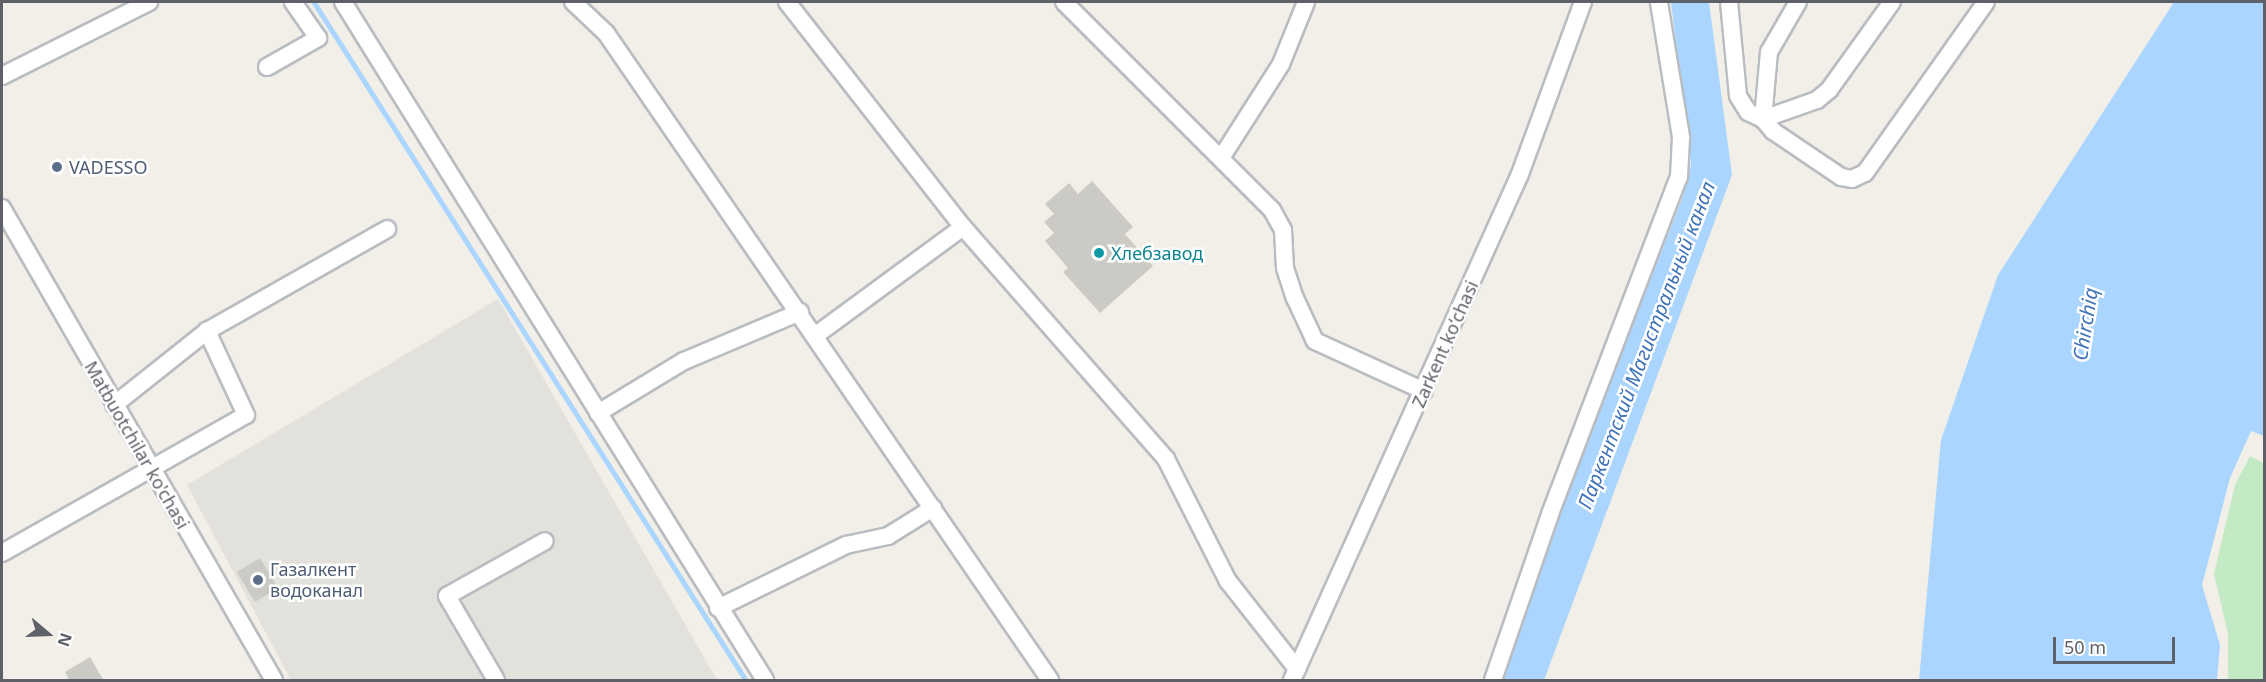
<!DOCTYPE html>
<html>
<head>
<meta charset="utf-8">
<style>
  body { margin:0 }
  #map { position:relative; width:2266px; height:682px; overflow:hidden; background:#f1efe7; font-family:"Noto Sans",sans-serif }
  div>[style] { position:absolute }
  .industrial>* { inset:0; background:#e2e1db }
  .green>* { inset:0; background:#c3e9c5 }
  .water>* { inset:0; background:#a9d5ff }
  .stream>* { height:4.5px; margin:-2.25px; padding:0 2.25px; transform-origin:2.25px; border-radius:2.25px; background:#a9d5ff }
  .building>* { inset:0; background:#cccac4; transform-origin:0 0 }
  .roads { filter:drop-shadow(2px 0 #b9bcc1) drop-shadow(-2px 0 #b9bcc1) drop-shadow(0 2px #b9bcc1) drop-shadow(0 -2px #b9bcc1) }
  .minor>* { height:16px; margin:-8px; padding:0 8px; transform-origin:8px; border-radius:8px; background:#fff }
  .dots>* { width:16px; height:16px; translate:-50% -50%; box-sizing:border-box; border:3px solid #fff; border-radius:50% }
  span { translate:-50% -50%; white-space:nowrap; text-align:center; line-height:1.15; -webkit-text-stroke:5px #fff; paint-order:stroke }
  .service-label { font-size:18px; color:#4e5e75 }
  .left { translate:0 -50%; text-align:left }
  .culture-label { font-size:18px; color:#0d838f }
  .street-label { font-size:18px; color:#5e6268 }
  .water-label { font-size:20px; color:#4073b7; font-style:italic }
  .frame { position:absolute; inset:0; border:3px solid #5e6268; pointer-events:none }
  .north { position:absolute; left:18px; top:604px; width:60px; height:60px; -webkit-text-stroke:4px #fff; paint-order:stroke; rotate:109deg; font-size:16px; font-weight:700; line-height:24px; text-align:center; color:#5e6268 }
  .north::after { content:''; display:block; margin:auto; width:21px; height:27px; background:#5e6268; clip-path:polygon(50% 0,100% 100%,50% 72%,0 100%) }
  .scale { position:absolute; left:2053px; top:637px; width:122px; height:27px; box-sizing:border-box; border:3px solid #5e6268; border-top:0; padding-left:8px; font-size:18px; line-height:21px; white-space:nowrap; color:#5e6268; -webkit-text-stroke:4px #fff; paint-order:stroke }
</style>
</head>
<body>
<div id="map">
  <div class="industrial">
    <div style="clip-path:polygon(498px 299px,717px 680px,291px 680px,187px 485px)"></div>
  </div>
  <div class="green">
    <div style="clip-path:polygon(2250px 456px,2263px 463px,2264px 472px,2264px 680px,2228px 680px,2228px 634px,2214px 574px,2235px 485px)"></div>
  </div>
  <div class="water">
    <div style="clip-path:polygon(1671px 2px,1709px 2px,1732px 175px,1544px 680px,1502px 680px,1568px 491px,1682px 199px,1691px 165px)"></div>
    <div style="clip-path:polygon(2174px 2px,2264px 2px,2264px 436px,2251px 431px,2230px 478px,2202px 585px,2220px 645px,2217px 680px,1919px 680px,1941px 440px,1998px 275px)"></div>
  </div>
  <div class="stream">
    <div style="left:314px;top:2px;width:804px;rotate:57.5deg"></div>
  </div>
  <div class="building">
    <div style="clip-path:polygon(1092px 181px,1133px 227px,1125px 234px,1153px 266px,1100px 313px,1063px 272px,1068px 268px,1045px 241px,1054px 233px,1044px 222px,1054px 214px,1045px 204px,1069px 183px,1078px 194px)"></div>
    <div style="left:260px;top:558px;width:35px;height:27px;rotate:59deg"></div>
    <div style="clip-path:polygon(90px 657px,104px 681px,70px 681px,65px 672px)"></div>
  </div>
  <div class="roads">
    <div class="minor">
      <div style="left:343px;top:2px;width:799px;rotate:58.1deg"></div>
      <div style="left:573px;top:2px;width:45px;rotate:43.2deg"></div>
      <div style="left:606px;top:33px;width:785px;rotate:55.54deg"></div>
      <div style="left:787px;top:2px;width:286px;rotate:52deg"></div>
      <div style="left:963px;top:227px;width:308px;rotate:48.8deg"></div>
      <div style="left:1166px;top:459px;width:137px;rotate:63.1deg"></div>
      <div style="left:1228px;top:581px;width:112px;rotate:51.9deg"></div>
      <div style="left:1064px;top:2px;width:294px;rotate:45deg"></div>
      <div style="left:1272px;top:210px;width:23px;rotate:61deg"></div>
      <div style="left:1283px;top:230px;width:38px;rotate:87deg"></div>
      <div style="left:1285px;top:268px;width:32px;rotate:72deg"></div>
      <div style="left:1295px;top:298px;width:47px;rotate:65.1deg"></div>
      <div style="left:1315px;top:341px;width:120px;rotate:24.6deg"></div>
      <div style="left:1729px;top:2px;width:94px;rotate:84.5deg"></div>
      <div style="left:1738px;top:96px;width:19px;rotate:58deg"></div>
      <div style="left:1748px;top:112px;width:17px;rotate:25deg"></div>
      <div style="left:1763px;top:119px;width:57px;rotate:-19.4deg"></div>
      <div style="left:1817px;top:100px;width:16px;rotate:-40deg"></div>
      <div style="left:1829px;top:90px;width:108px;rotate:-54.4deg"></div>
      <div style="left:1798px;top:2px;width:58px;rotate:120.1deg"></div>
      <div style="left:1769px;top:52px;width:67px;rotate:95.1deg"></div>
      <div style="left:1763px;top:119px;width:16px;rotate:50deg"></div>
      <div style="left:1773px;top:131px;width:82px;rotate:34.1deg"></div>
      <div style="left:1841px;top:177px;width:11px;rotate:10deg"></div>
      <div style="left:1852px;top:179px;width:14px;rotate:-25deg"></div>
      <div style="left:1865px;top:173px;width:209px;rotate:-54.7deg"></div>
      <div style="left:267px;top:67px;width:59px;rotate:-29.6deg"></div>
      <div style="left:318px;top:38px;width:44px;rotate:-124.8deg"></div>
      <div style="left:2px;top:76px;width:165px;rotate:-26.7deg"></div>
      <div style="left:1221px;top:158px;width:112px;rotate:-57.4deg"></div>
      <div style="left:1281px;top:64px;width:67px;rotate:-68deg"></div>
      <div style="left:2px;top:208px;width:545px;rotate:60.05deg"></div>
      <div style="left:816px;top:335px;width:182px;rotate:-36.3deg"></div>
      <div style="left:114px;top:405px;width:119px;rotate:-38.5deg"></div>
      <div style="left:207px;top:331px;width:207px;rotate:-29.5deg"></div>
      <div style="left:598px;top:413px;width:100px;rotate:-31.2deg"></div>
      <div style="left:684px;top:361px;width:126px;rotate:-22.9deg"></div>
      <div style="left:2px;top:553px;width:280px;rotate:-29.5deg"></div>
      <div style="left:246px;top:415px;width:93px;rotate:-114.9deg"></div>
      <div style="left:718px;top:608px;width:143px;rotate:-26.2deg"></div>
      <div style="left:846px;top:545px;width:43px;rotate:-12.1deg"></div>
      <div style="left:888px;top:536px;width:53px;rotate:-31.9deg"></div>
      <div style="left:496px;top:680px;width:97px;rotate:-120.3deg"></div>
      <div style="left:447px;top:596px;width:112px;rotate:-29.3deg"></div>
      <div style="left:1292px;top:680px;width:555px;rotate:-65.74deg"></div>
      <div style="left:1520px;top:174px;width:183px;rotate:-69.9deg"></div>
      <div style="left:1493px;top:680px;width:176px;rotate:-71deg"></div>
      <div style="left:1550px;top:514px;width:361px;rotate:-69.1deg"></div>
      <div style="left:1679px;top:177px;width:40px;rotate:-87.1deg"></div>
      <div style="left:1681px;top:137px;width:137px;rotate:-99.3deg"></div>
    </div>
  </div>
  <div class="dots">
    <div style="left:57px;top:167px;background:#5c6f8a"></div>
    <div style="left:1099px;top:253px;background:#0f9aa8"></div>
    <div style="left:258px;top:580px;background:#5c6f8a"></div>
  </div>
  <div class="service-label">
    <span class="left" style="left:69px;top:167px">VADESSO</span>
    <span class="left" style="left:270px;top:580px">Газалкент<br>водоканал</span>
  </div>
  <div class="culture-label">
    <span class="left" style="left:1111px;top:253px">Хлебзавод</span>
  </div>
  <div class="street-label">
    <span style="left:1445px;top:344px;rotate:-66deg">Zarkent koʻchasi</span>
    <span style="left:137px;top:445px;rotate:60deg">Matbuotchilar ko'chasi</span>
  </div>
  <div class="water-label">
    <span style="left:2085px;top:324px;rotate:-81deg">Chirchiq</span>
    <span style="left:1646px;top:345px;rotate:-69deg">Паркентский Магистральный канал</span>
  </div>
  <div class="frame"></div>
  <div class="north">N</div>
  <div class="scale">50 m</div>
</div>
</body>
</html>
